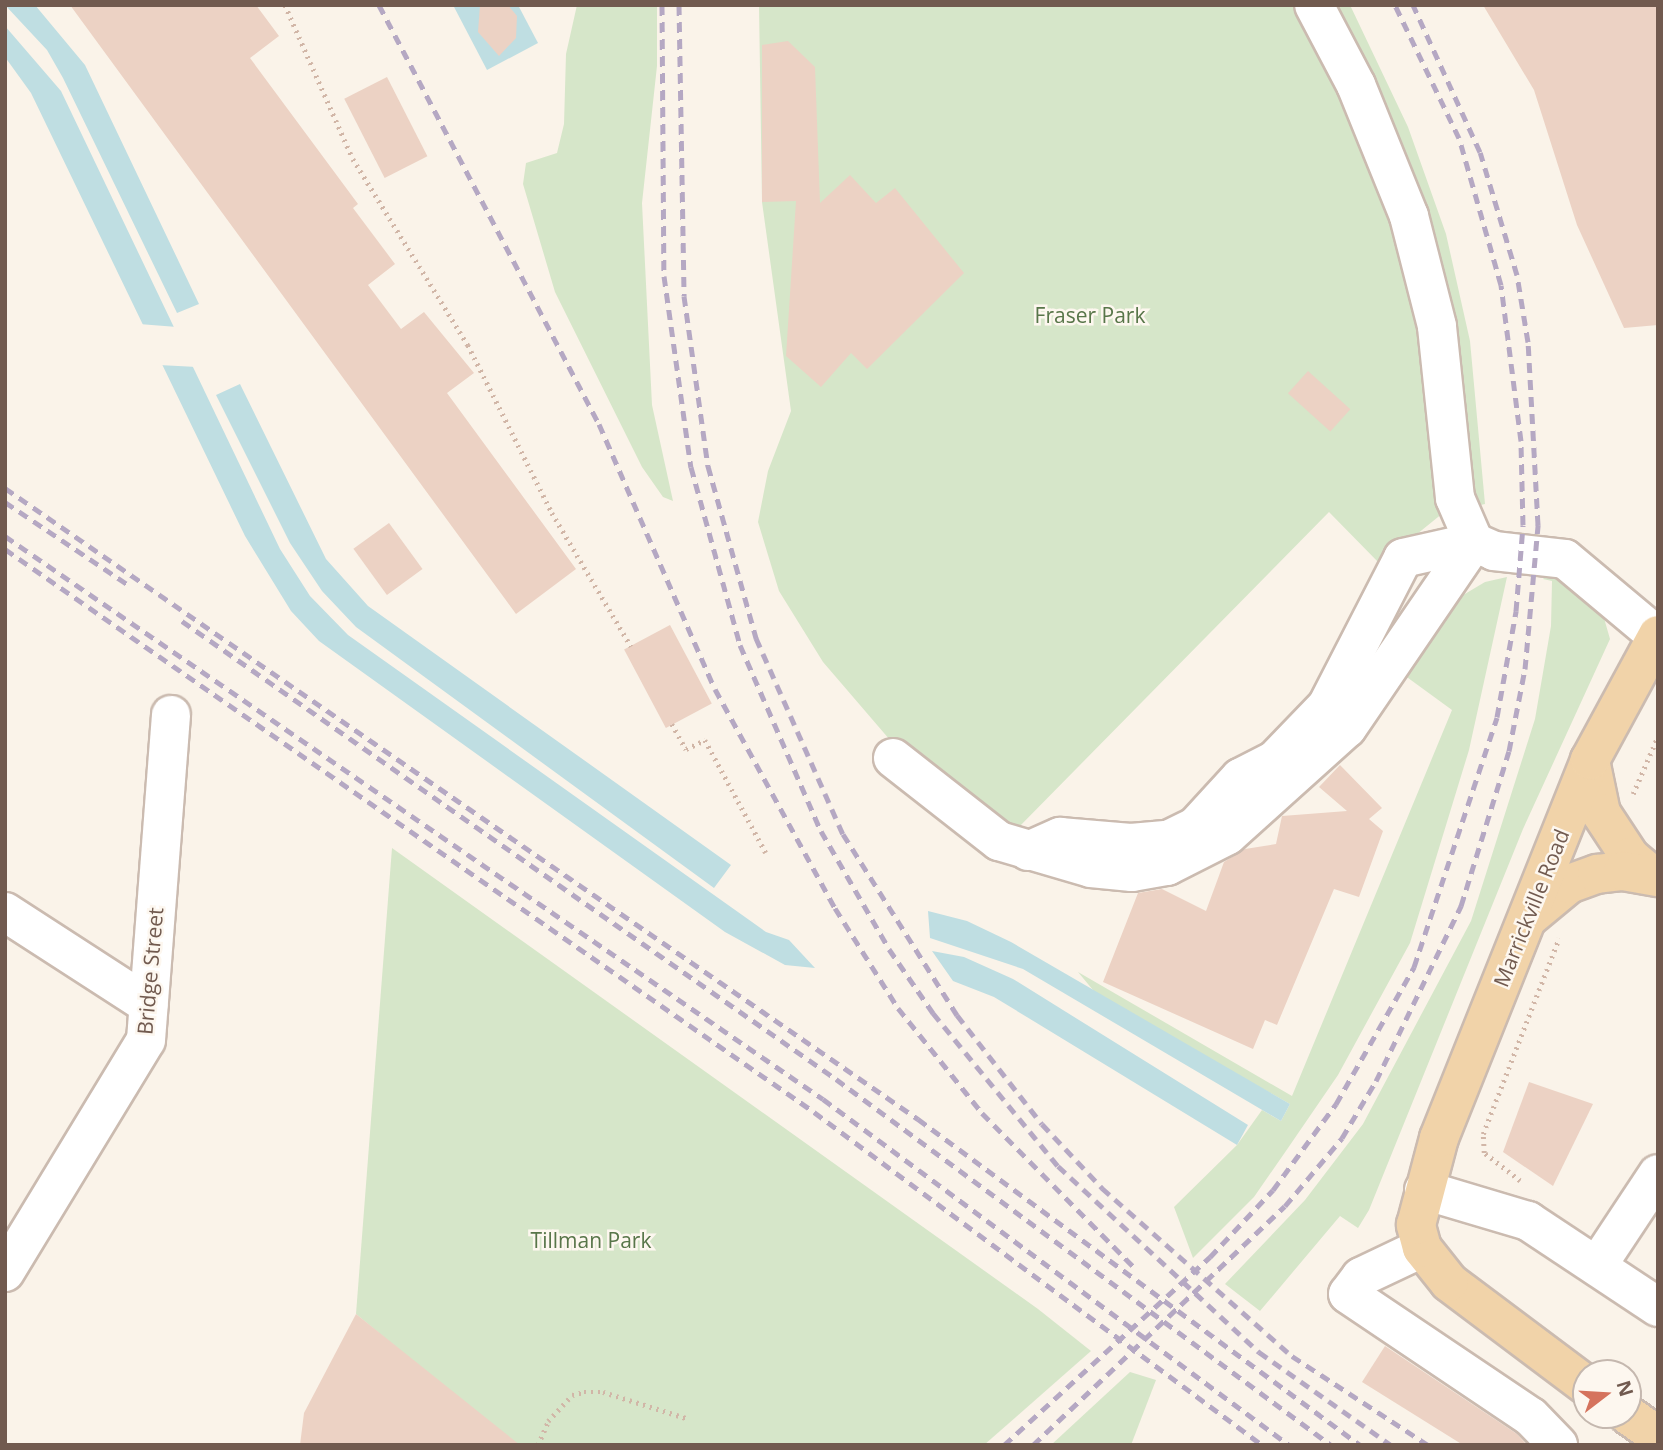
<!DOCTYPE html>
<html>
<head>
<meta charset="utf-8">
<style>
  body { margin:0 }
  #map { position:relative; width:1663px; height:1450px; overflow:hidden; background:#faf3e9; font-family:"Open Sans",sans-serif }
  div>[style] { position:absolute }
  .green>* { inset:0; background:#d6e6c9 }
  .water>* { inset:0; background:#bfdee2 }
  .pier>* { inset:0; background:#faf3e9 }
  .building>* { inset:0; background:#ecd2c4; transform-origin:0 0 }
  .path>* { height:4.5px; margin-top:-2.25px; transform-origin:0; background:repeating-linear-gradient(90deg,#d1b6a7 0 2px,transparent 0 7px) }
  .roads { filter:drop-shadow(2px 0 #cbbbb0) drop-shadow(-2px 0 #cbbbb0) drop-shadow(0 2px #cbbbb0) drop-shadow(0 -2px #cbbbb0) }
  .minor>* { height:38px; margin:-19px; padding:0 19px; transform-origin:19px; border-radius:19px; background:#fff }
  .major>* { height:38px; margin:-19px; padding:0 19px; transform-origin:19px; border-radius:19px; background:#f1d3a9 }
  .rail>* { height:5px; margin-top:-2.5px; transform-origin:0; background:repeating-linear-gradient(90deg,#b5a8c3 0 10px,transparent 0 17px) }
  span { translate:-50% -50%; white-space:nowrap; text-align:center; line-height:1.15; -webkit-text-stroke:5px #fdf7ef; paint-order:stroke }
  .park-label { font-size:21px; color:#587649 }
  .street-label { font-size:21px; color:#715a4f }
  .frame { position:absolute; inset:0; border:7px solid #715a4f; pointer-events:none }
  .north { position:absolute; left:1572px; top:1359px; width:70px; height:70px; box-sizing:border-box; background:#fdf7ef; border:2px solid #c5b8af; border-radius:50%; rotate:73deg; font-size:19px; font-weight:700; line-height:28px; text-align:center; color:#715a4f }
  .north::after { content:''; display:block; margin:auto; width:24px; height:32px; background:#d5735d; clip-path:polygon(50% 0,100% 100%,50% 72%,0 100%) }
</style>
</head>
<body>
<div id="map">
  <div class="green">
    <div style="clip-path:polygon(577px 5px,657px 5px,657px 66px,642px 203px,652px 405px,673px 501px,663px 497px,642px 467px,555px 292px,523px 184px,526px 163px,557px 153px,564px 124px,566px 54px)"></div>
    <div style="clip-path:polygon(759px 5px,1350px 5px,1408px 127px,1446px 234px,1470px 341px,1485px 504px,1443px 513px,1380px 564px,1329px 512px,1014px 832px,896px 747px,823px 662px,779px 591px,758px 522px,768px 471px,791px 411px,762px 202px)"></div>
    <div style="clip-path:polygon(1549px 572px,1563px 576px,1604px 618px,1610px 639px,1523px 829px,1369px 1210px,1358px 1228px,1340px 1216px,1260px 1311px,1225px 1284px,1305px 1200px,1363px 1124px,1471px 921px,1535px 719px,1551px 626px,1552px 581px,1543px 579px)"></div>
    <div style="clip-path:polygon(1507px 577px,1469px 750px,1410px 943px,1338px 1075px,1288px 1148px,1254px 1197px,1193px 1258px,1174px 1207px,1237px 1145px,1262px 1110px,1281px 1121px,1290px 1104px,1098px 996px,1078px 972px,1292px 1096px,1452px 710px,1404px 675px,1443px 607px,1485px 582px)"></div>
    <div style="clip-path:polygon(392px 848px,1038px 1309px,1091px 1351px,984px 1445px,515px 1445px,356px 1314px)"></div>
    <div style="clip-path:polygon(1130px 1372px,1156px 1380px,1131px 1445px,1051px 1445px)"></div>
  </div>
  <div class="water">
    <div style="clip-path:polygon(5px 5px,35px 5px,85px 65px,199px 304px,177px 313px,63px 78px,47px 50px)"></div>
    <div style="clip-path:polygon(453px 5px,518px 5px,538px 43px,487px 70px)"></div>
    <div style="clip-path:polygon(5px 26px,61px 91px,280px 549px,310px 596px,348px 635px,766px 932px,789px 940px,815px 968px,785px 965px,725px 932px,319px 641px,291px 611px,245px 536px,31px 93px,5px 57px)"></div>
    <div style="clip-path:polygon(240px 384px,326px 559px,368px 606px,731px 865px,714px 888px,356px 627px,322px 591px,290px 543px,216px 395px)"></div>
    <div style="clip-path:polygon(928px 911px,967px 921px,1011px 942px,1290px 1104px,1281px 1121px,1023px 969px,930px 938px)"></div>
    <div style="clip-path:polygon(932px 951px,964px 957px,1013px 979px,1248px 1125px,1237px 1145px,994px 997px,953px 981px)"></div>
  </div>
  <div class="pier">
    <div style="clip-path:polygon(139px 324px,177px 327px,197px 367px,159px 365px)"></div>
  </div>
  <div class="building">
    <div style="clip-path:polygon(70px 5px,256px 5px,279px 36px,250px 58px,358px 204px,353px 208px,395px 264px,368px 285px,401px 329px,424px 312px,474px 373px,447px 393px,576px 569px,516px 614px)"></div>
    <div style="clip-path:polygon(480px 5px,508px 5px,517px 16px,516px 38px,499px 56px,478px 32px)"></div>
    <div style="clip-path:polygon(1483px 5px,1658px 5px,1658px 325px,1624px 328px,1577px 225px,1534px 90px)"></div>
    <div style="clip-path:polygon(788px 41px,815px 67px,820px 203px,850px 175px,876px 203px,895px 188px,964px 273px,867px 369px,851px 353px,821px 387px,786px 356px,796px 201px,762px 202px,762px 45px)"></div>
    <div style="left:387px;top:77px;width:89px;height:48px;rotate:63deg"></div>
    <div style="left:1308px;top:371px;width:57px;height:30px;rotate:42deg"></div>
    <div style="left:389px;top:523px;width:57px;height:44px;rotate:54deg"></div>
    <div style="left:670px;top:625px;width:89px;height:52px;rotate:62deg"></div>
    <div style="clip-path:polygon(1340px 765px,1382px 808px,1369px 819px,1383px 831px,1359px 897px,1334px 889px,1277px 1025px,1265px 1020px,1253px 1049px,1103px 982px,1138px 893px,1162px 889px,1206px 911px,1224px 862px,1245px 849px,1276px 844px,1282px 816px,1347px 811px,1319px 787px)"></div>
    <div style="clip-path:polygon(1529px 1082px,1593px 1104px,1553px 1186px,1503px 1152px)"></div>
    <div style="clip-path:polygon(356px 1314px,520px 1445px,300px 1445px,304px 1413px)"></div>
    <div style="clip-path:polygon(1385px 1346px,1517px 1434px,1527px 1445px,1463px 1445px,1362px 1382px)"></div>
  </div>
  <div class="path">
    <div style="left:285px;top:5px;width:168px;rotate:66.2deg"></div>
    <div style="left:353px;top:159px;width:219px;rotate:58.3deg"></div>
    <div style="left:468px;top:345px;width:188px;rotate:63.4deg"></div>
    <div style="left:552px;top:513px;width:155px;rotate:59.3deg"></div>
    <div style="left:672px;top:724px;width:29px;rotate:61deg"></div>
    <div style="left:686px;top:749px;width:21px;rotate:-25deg"></div>
    <div style="left:705px;top:740px;width:128px;rotate:61.6deg"></div>
    <div style="left:1633px;top:794px;width:63px;rotate:-66.7deg"></div>
    <div style="left:1520px;top:1181px;width:46px;rotate:-142.1deg"></div>
    <div style="left:1484px;top:1153px;width:19px;rotate:-93deg"></div>
    <div style="left:1483px;top:1134px;width:210px;rotate:-68.8deg"></div>
    <div style="left:538px;top:1445px;width:26px;rotate:-67deg"></div>
    <div style="left:548px;top:1421px;width:35px;rotate:-47deg"></div>
    <div style="left:572px;top:1395px;width:12px;rotate:-14deg"></div>
    <div style="left:584px;top:1392px;width:19px"></div>
    <div style="left:603px;top:1392px;width:87px;rotate:17.4deg"></div>
  </div>
  <div class="roads">
    <div class="minor">
      <div style="left:893px;top:758px;width:135px;rotate:38.1deg"></div>
      <div style="left:999px;top:841px;width:96px;rotate:16.4deg"></div>
      <div style="left:1091px;top:868px;width:41px;rotate:5.6deg"></div>
      <div style="left:1132px;top:872px;width:36px;rotate:-10deg"></div>
      <div style="left:1167px;top:866px;width:68px;rotate:-26.9deg"></div>
      <div style="left:1228px;top:835px;width:160px;rotate:-42deg"></div>
      <div style="left:1347px;top:728px;width:225px;rotate:-55.7deg"></div>
      <div style="left:1474px;top:542px;width:22px;rotate:24deg"></div>
      <div style="left:1494px;top:551px;width:71px;rotate:6.4deg"></div>
      <div style="left:1565px;top:559px;width:120px;rotate:39.9deg"></div>
      <div style="left:1028px;top:851px;width:35px;rotate:-24deg"></div>
      <div style="left:1060px;top:837px;width:71px;rotate:4.8deg"></div>
      <div style="left:1131px;top:843px;width:37px;rotate:-5deg"></div>
      <div style="left:1168px;top:840px;width:30px;rotate:-26deg"></div>
      <div style="left:1195px;top:827px;width:67px;rotate:-47.4deg"></div>
      <div style="left:1240px;top:778px;width:39px;rotate:-27deg"></div>
      <div style="left:1275px;top:760px;width:75px;rotate:-46.1deg"></div>
      <div style="left:1327px;top:706px;width:166px;rotate:-62.8deg"></div>
      <div style="left:1403px;top:558px;width:73px;rotate:-12.7deg"></div>
      <div style="left:1474px;top:542px;width:48px;rotate:-113.4deg"></div>
      <div style="left:1455px;top:498px;width:173px;rotate:-96deg"></div>
      <div style="left:1437px;top:326px;width:114px;rotate:-104.3deg"></div>
      <div style="left:1409px;top:216px;width:141px;rotate:-112deg"></div>
      <div style="left:1356px;top:85px;width:90px;rotate:-117.7deg"></div>
      <div style="left:5px;top:912px;width:171px;rotate:32.9deg"></div>
      <div style="left:1424px;top:1190px;width:109px;rotate:16.6deg"></div>
      <div style="left:1528px;top:1221px;width:156px;rotate:33.5deg"></div>
      <div style="left:1422px;top:1248px;width:68px;rotate:154.6deg"></div>
      <div style="left:1361px;top:1277px;width:21px;rotate:127deg"></div>
      <div style="left:1348px;top:1294px;width:220px;rotate:33.9deg"></div>
      <div style="left:1531px;top:1417px;width:39px;rotate:46deg"></div>
      <div style="left:1597px;top:1266px;width:110px;rotate:-56.5deg"></div>
      <div style="left:5px;top:1272px;width:271px;rotate:-58.7deg"></div>
      <div style="left:146px;top:1040px;width:326px;rotate:-85.6deg"></div>
    </div>
    <div class="major">
      <div style="left:1590px;top:760px;width:54px;rotate:78.3deg"></div>
      <div style="left:1601px;top:813px;width:53px;rotate:56.6deg"></div>
      <div style="left:1630px;top:857px;width:25px;rotate:40deg"></div>
      <div style="left:1529px;top:917px;width:52px;rotate:-39.5deg"></div>
      <div style="left:1569px;top:884px;width:30px;rotate:-20deg"></div>
      <div style="left:1597px;top:874px;width:26px;rotate:-7deg"></div>
      <div style="left:1623px;top:871px;width:36px;rotate:10deg"></div>
      <div style="left:1586px;top:1385px;width:171px;rotate:-143.1deg"></div>
      <div style="left:1449px;top:1282px;width:43px;rotate:-128.5deg"></div>
      <div style="left:1422px;top:1248px;width:24px;rotate:-105deg"></div>
      <div style="left:1416px;top:1225px;width:90px;rotate:-75.2deg"></div>
      <div style="left:1439px;top:1138px;width:407px;rotate:-68.2deg"></div>
      <div style="left:1590px;top:760px;width:142px;rotate:-61.5deg"></div>
      <div style="left:1628px;top:1415px;width:37px;rotate:35deg"></div>
    </div>
  </div>
  <div class="rail">
    <div style="left:379px;top:5px;width:473px;rotate:62.3deg"></div>
    <div style="left:599px;top:424px;width:289px;rotate:66.4deg"></div>
    <div style="left:715px;top:689px;width:250px;rotate:61.3deg"></div>
    <div style="left:835px;top:908px;width:118px;rotate:57.8deg"></div>
    <div style="left:898px;top:1008px;width:134px;rotate:51.3deg"></div>
    <div style="left:982px;top:1113px;width:219px;rotate:45.4deg"></div>
    <div style="left:662px;top:5px;width:271px;rotate:89.6deg"></div>
    <div style="left:664px;top:276px;width:193px;rotate:82deg"></div>
    <div style="left:691px;top:467px;width:185px;rotate:74.6deg"></div>
    <div style="left:740px;top:645px;width:203px;rotate:66.5deg"></div>
    <div style="left:821px;top:831px;width:136px;rotate:60deg"></div>
    <div style="left:889px;top:949px;width:78px;rotate:55.5deg"></div>
    <div style="left:933px;top:1013px;width:198px;rotate:50.8deg"></div>
    <div style="left:1058px;top:1166px;width:274px;rotate:42.8deg"></div>
    <div style="left:1259px;top:1352px;width:161px;rotate:35.2deg"></div>
    <div style="left:679px;top:5px;width:291px;rotate:89deg"></div>
    <div style="left:684px;top:296px;width:172px;rotate:82deg"></div>
    <div style="left:708px;top:466px;width:179px;rotate:74.4deg"></div>
    <div style="left:756px;top:638px;width:214px;rotate:66.1deg"></div>
    <div style="left:843px;top:834px;width:214px;rotate:57.8deg"></div>
    <div style="left:957px;top:1015px;width:138px;rotate:52.1deg"></div>
    <div style="left:1042px;top:1124px;width:88px;rotate:46.8deg"></div>
    <div style="left:1102px;top:1188px;width:254px;rotate:41.5deg"></div>
    <div style="left:1292px;top:1356px;width:163px;rotate:33.2deg"></div>
    <div style="left:5px;top:488px;width:1110px;rotate:34.65deg"></div>
    <div style="left:918px;top:1119px;width:549px;rotate:36.41deg"></div>
    <div style="left:5px;top:502px;width:151px;rotate:33.9deg"></div>
    <div style="left:5px;top:536px;width:993px;rotate:34.54deg"></div>
    <div style="left:823px;top:1099px;width:580px;rotate:36.59deg"></div>
    <div style="left:5px;top:549px;width:986px;rotate:34.83deg"></div>
    <div style="left:814px;top:1112px;width:558px;rotate:36.62deg"></div>
    <div style="left:182px;top:621px;width:798px;rotate:35deg"></div>
    <div style="left:836px;top:1079px;width:616px;rotate:36.48deg"></div>
    <div style="left:1004px;top:1445px;width:279px;rotate:-42.4deg"></div>
    <div style="left:1210px;top:1257px;width:92px;rotate:-46.8deg"></div>
    <div style="left:1273px;top:1190px;width:107px;rotate:-53.8deg"></div>
    <div style="left:1336px;top:1104px;width:158px;rotate:-60.3deg"></div>
    <div style="left:1414px;top:967px;width:263px;rotate:-71.6deg"></div>
    <div style="left:1497px;top:717px;width:108px;rotate:-79.8deg"></div>
    <div style="left:1516px;top:611px;width:86px;rotate:-85.3deg"></div>
    <div style="left:1523px;top:525px;width:84px;rotate:-91.4deg"></div>
    <div style="left:1521px;top:441px;width:157px;rotate:-97.3deg"></div>
    <div style="left:1501px;top:285px;width:153px;rotate:-105.9deg"></div>
    <div style="left:1459px;top:138px;width:148px;rotate:-115.7deg"></div>
    <div style="left:1033px;top:1445px;width:347px;rotate:-43.5deg"></div>
    <div style="left:1285px;top:1206px;width:89px;rotate:-50deg"></div>
    <div style="left:1342px;top:1138px;width:66px;rotate:-59.2deg"></div>
    <div style="left:1376px;top:1081px;width:195px;rotate:-64.1deg"></div>
    <div style="left:1461px;top:906px;width:162px;rotate:-72.8deg"></div>
    <div style="left:1509px;top:751px;width:84px;rotate:-79deg"></div>
    <div style="left:1525px;top:669px;width:145px;rotate:-84.8deg"></div>
    <div style="left:1538px;top:525px;width:183px;rotate:-93.1deg"></div>
    <div style="left:1528px;top:342px;width:68px;rotate:-99.3deg"></div>
    <div style="left:1517px;top:275px;width:128px;rotate:-106.7deg"></div>
    <div style="left:1480px;top:152px;width:162px;rotate:-114.5deg"></div>
  </div>
  <div class="park-label">
    <span style="left:1090px;top:315px">Fraser Park</span>
    <span style="left:591px;top:1240px">Tillman Park</span>
  </div>
  <div class="street-label">
    <span style="left:1531px;top:908px;rotate:-68deg">Marrickville Road</span>
    <span style="left:150px;top:971px;rotate:-85deg">Bridge Street</span>
  </div>
  <div class="frame"></div>
  <div class="north">N</div>
</div>
</body>
</html>
